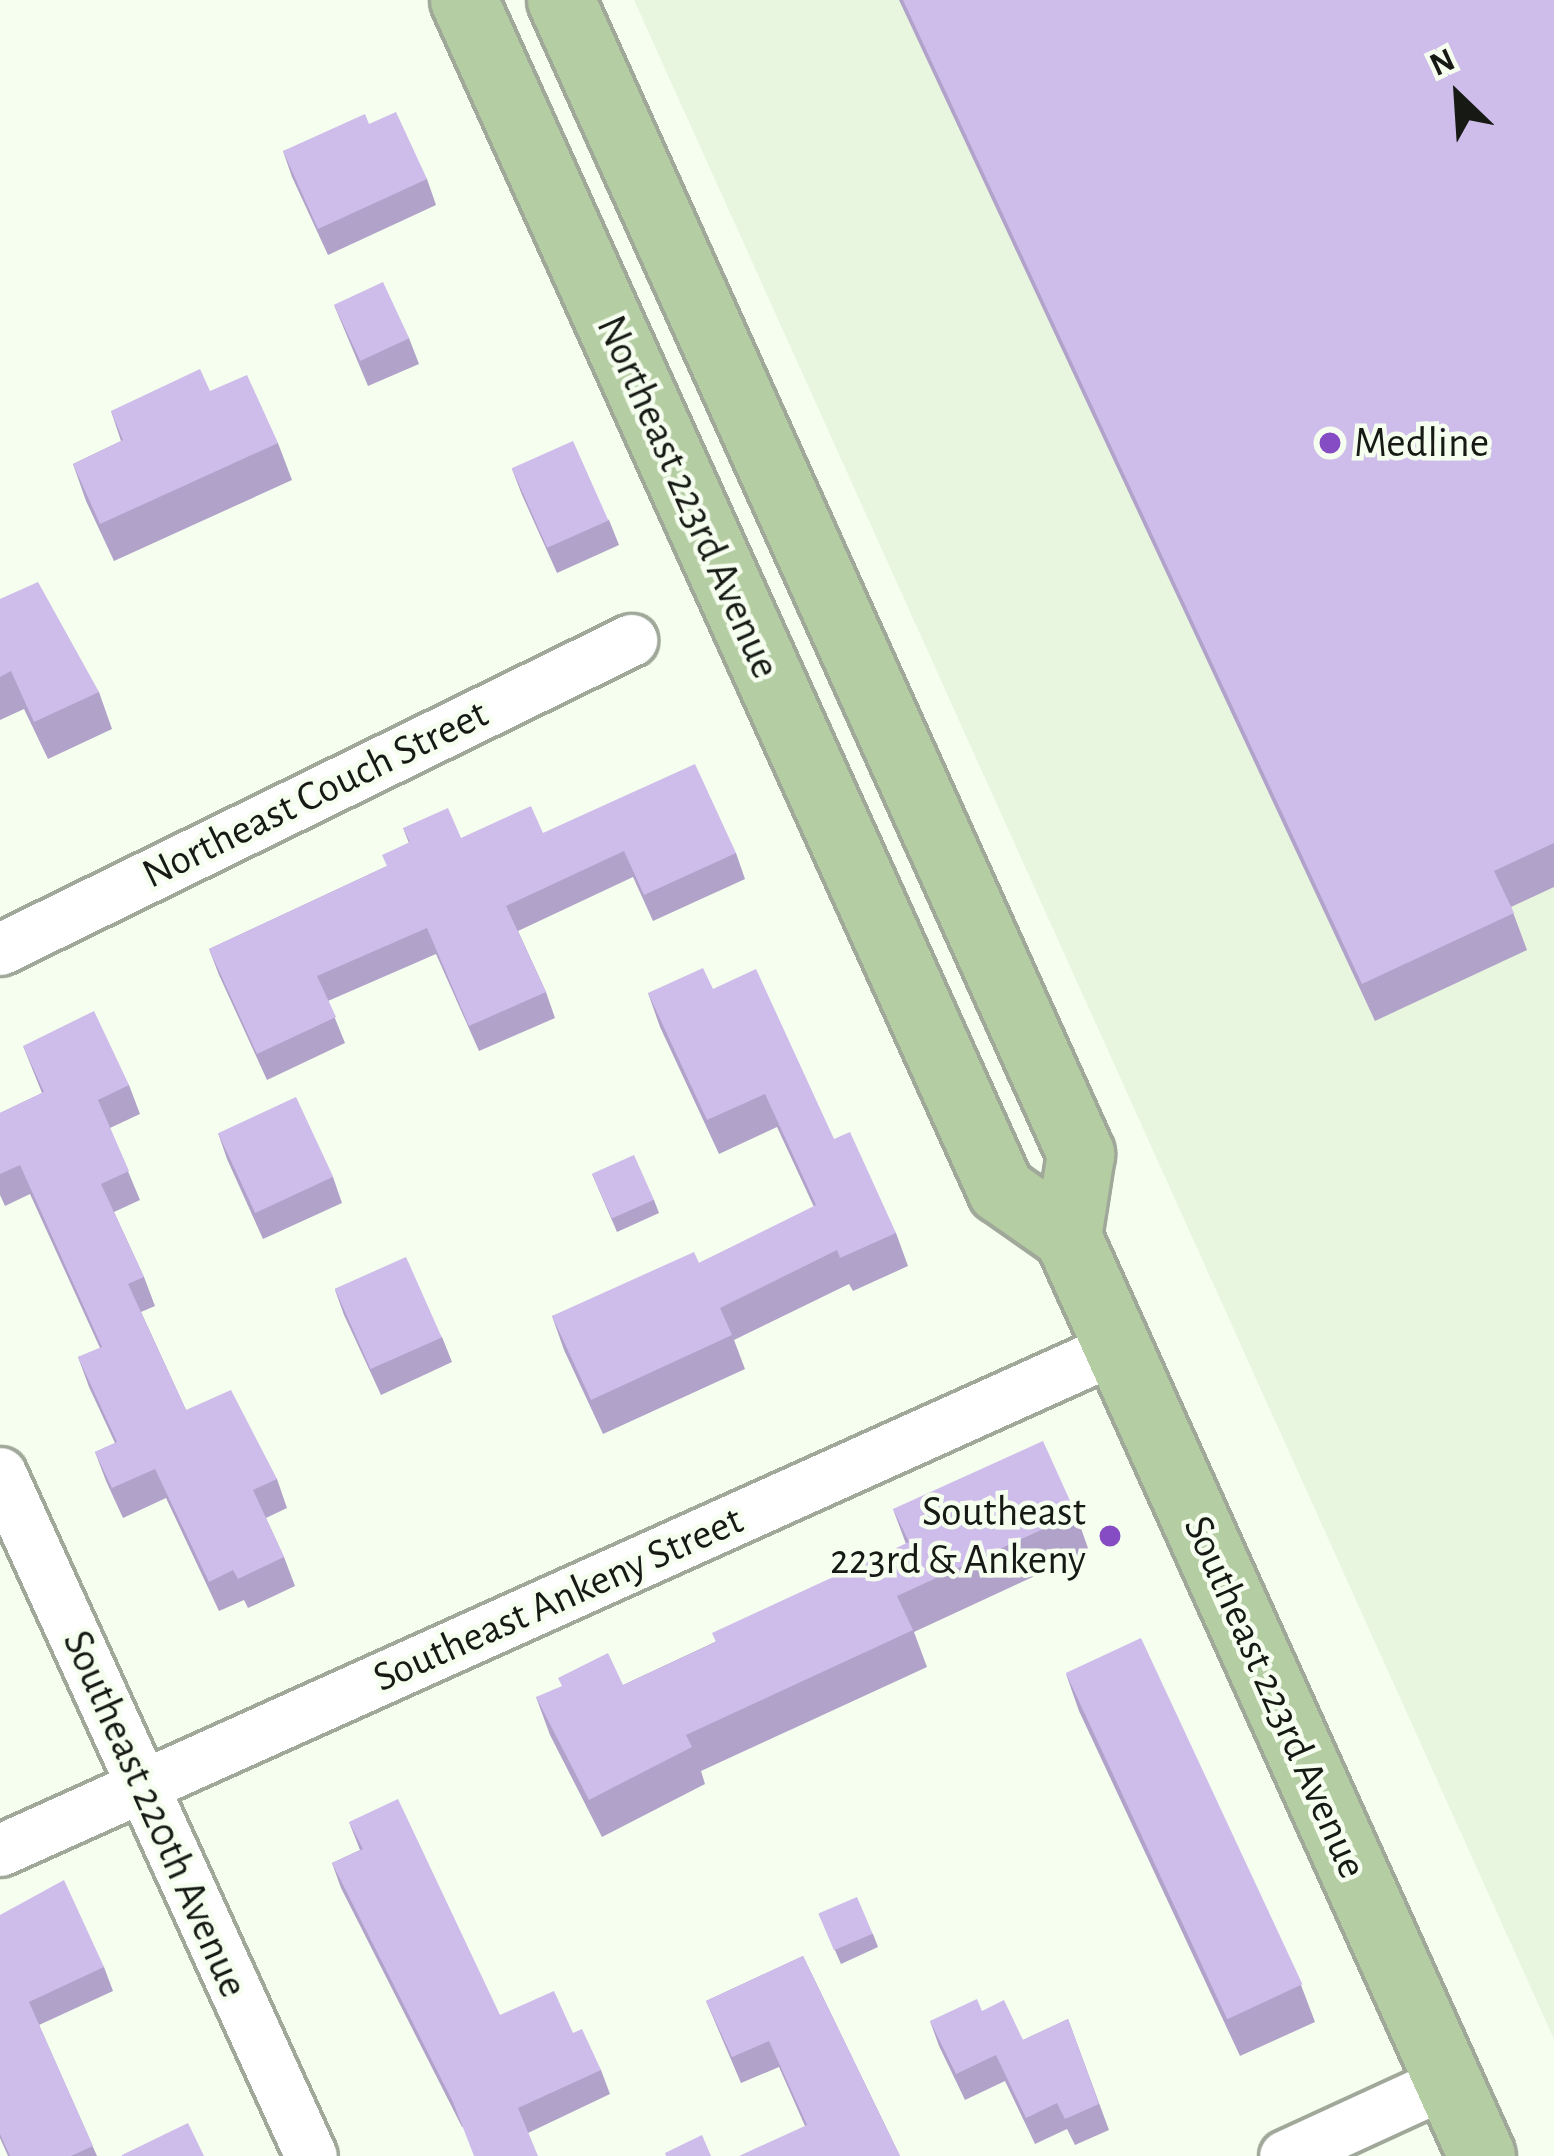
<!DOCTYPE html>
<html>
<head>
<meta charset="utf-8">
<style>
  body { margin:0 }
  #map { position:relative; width:1554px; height:2156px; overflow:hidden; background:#f5feef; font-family:"Alegreya Sans",sans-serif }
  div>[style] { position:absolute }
  .built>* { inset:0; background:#e8f5df }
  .roads { filter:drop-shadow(3px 0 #a0a89a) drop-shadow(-3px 0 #a0a89a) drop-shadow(0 3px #a0a89a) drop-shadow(0 -3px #a0a89a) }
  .street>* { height:51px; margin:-25.5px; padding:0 25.5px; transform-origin:25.5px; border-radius:25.5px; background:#fff }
  .primary>* { height:66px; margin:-33px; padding:0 33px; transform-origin:33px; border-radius:33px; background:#b5cda2 }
  .wall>* { inset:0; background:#b1a2c9 }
  .building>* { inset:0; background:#cebcea; transform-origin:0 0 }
  .dots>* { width:33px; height:33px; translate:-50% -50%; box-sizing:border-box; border:6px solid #f5feef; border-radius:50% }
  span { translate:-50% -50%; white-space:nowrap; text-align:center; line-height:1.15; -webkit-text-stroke:9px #f5feef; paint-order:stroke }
  .poi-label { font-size:42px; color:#161914 }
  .left { translate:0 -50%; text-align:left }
  .right { translate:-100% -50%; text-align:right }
  .street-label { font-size:42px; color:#161914 }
  .north { position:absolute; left:1398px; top:36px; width:120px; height:120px; -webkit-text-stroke:9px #f5feef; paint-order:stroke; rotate:335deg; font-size:33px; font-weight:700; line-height:48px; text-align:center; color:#161914 }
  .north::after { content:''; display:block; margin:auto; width:42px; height:54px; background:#161914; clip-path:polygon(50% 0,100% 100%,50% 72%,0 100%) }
</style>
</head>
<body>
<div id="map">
  <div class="built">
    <div style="clip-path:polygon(634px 0,1554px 0,1554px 2039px)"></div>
  </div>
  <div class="roads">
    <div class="street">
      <div style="left:0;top:949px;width:703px;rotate:-26.09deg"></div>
      <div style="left:0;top:1473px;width:750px;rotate:65.52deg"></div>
      <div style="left:0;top:1850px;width:1225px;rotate:-24.24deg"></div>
      <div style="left:1285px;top:2156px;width:179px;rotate:-24.7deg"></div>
    </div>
    <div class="primary">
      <div style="left:464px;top:0;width:1306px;rotate:65.71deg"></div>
      <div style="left:1001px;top:1190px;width:82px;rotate:35deg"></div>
      <div style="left:1068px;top:1237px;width:1008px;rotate:65.75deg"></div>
      <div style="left:561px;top:0;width:1266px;rotate:65.74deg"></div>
      <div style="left:1081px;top:1154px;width:84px;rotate:98.9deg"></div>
    </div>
  </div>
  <div class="wall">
    <div style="clip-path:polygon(899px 0,1554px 0,1554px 887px,1511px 907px,1527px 950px,1375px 1021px)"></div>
    <div style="clip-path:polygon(369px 124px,427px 179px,436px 205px,328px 255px,292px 177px,283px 151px)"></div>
    <div style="clip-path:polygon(334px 305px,409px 338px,419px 364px,368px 386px)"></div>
    <div style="clip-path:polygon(210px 391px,278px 443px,292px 480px,114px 561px,86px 501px,73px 464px,121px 441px,111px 411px)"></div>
    <div style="clip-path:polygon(512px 469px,609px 520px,619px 545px,557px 573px,522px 495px)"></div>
    <div style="clip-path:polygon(0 599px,99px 692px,112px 729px,48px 759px,24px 709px,0 720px)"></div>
    <div style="clip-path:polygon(403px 828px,461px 838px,543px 833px,736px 853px,745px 879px,653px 921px,633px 877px,518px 931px,546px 992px,555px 1018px,479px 1051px,436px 954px,328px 1001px,345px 1043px,267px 1080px,219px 975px,209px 949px,387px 866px,409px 843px)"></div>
    <div style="clip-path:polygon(713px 989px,834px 1139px,896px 1233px,908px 1266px,853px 1291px,849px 1284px,734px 1340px,745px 1369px,603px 1434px,564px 1350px,552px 1316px,699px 1263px,814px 1207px,777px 1127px,719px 1154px,660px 1027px,648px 993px)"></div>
    <div style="clip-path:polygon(23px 1046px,129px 1085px,140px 1114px,110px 1128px,140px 1200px,114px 1212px,144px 1277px,155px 1306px,141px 1312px,186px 1410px,277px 1479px,287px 1508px,266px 1518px,284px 1557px,295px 1586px,248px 1608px,244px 1600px,219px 1611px,166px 1498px,123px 1518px,106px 1481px,95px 1452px,115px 1443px,89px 1387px,78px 1357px,100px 1348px,30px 1194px,5px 1206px,0 1195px,0 1113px,42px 1093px)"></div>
    <div style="clip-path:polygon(218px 1133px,333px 1177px,342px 1203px,263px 1239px,227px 1159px)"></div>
    <div style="clip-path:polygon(592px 1174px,654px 1200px,659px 1213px,617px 1232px)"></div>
    <div style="clip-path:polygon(335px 1290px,442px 1337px,452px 1362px,381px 1395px,344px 1315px)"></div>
    <div style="clip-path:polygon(893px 1509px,1076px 1514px,1089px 1551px,914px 1632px,927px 1667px,701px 1771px,705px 1784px,602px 1837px,550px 1735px,536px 1697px,623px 1685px,715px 1642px,906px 1544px)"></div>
    <div style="clip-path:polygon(1066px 1674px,1301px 1985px,1315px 2022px,1240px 2056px,1079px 1711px)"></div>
    <div style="clip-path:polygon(349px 1822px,500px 2015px,573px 2033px,601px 2070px,610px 2094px,528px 2133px,462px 2127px,341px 1888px,332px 1863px,360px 1850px)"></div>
    <div style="clip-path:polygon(819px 1914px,873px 1934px,878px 1947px,841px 1964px)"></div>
    <div style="clip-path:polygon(0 1915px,104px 1967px,113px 1991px,39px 2025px,97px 2156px,8px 2156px,0 2138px)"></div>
    <div style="clip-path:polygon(803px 1956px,900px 2156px,805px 2126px,779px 2067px,741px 2083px,706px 2001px)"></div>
    <div style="clip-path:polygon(982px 2011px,1023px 2040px,1068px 2019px,1109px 2130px,1075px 2145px,1067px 2129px,1035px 2144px,1005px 2081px,965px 2100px,939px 2046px,930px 2021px)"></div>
  </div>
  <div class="building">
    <div style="clip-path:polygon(903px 0,1554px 0,1554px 843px,1494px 871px,1514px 913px,1362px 984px)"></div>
    <div style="clip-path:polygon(396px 112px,427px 179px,318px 229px,283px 151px,365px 114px,369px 124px)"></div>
    <div style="left:383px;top:282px;width:62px;height:54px;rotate:65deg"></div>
    <div style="clip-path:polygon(200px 369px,210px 391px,247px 375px,278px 443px,100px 524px,73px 464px,123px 440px,111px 411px)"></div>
    <div style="left:573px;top:441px;width:87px;height:67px;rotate:66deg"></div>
    <div style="clip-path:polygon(38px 582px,99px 692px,34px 722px,11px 671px,0 677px,0 599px)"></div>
    <div style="clip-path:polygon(695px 764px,736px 853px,644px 895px,624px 851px,506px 906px,546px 992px,469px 1026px,427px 928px,317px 976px,336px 1017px,257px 1054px,209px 949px,387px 866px,382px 855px,410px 842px,403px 828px,448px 808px,461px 838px,531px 806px,543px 833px)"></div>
    <div style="clip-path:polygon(703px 968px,713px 989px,756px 969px,834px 1139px,850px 1132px,896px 1233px,840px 1258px,837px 1250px,720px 1308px,732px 1335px,591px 1400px,552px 1316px,694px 1252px,699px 1263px,816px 1205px,765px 1094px,707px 1120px,648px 993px)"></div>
    <div style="clip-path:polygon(94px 1011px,129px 1085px,98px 1100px,129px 1171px,101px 1184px,144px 1277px,128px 1284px,186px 1410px,231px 1390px,277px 1479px,253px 1490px,284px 1557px,238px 1579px,233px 1570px,209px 1582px,155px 1469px,112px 1488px,95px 1452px,117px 1442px,78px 1357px,102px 1347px,20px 1165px,0 1174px,0 1113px,44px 1092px,23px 1046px)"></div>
    <div style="left:296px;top:1097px;width:88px;height:86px;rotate:65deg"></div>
    <div style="left:634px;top:1155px;width:49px;height:46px;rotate:66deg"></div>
    <div style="left:406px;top:1257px;width:88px;height:78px;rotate:66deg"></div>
    <div style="clip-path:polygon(1043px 1441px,1076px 1514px,897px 1596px,913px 1630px,686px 1735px,692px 1747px,589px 1800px,536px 1697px,562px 1686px,558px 1678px,608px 1653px,623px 1685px,716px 1642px,712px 1633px,909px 1542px,893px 1509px)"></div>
    <div style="left:1141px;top:1638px;width:382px;height:83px;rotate:65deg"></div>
    <div style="clip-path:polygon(398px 1799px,500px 2015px,554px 1991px,573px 2033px,582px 2029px,601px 2070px,518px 2108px,538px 2156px,474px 2156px,453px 2102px,332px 1863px,363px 1849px,349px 1822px)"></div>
    <div style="clip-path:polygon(64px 1880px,104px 1967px,29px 2002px,93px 2146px,71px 2156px,10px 2156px,0 2134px,0 1915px)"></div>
    <div style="left:857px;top:1897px;width:40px;height:42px;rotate:67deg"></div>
    <div style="clip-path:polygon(803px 1956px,900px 2156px,739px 2156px,807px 2125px,769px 2041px,732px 2057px,706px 2001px)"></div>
    <div style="clip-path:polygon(977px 1999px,982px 2011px,1004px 2000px,1023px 2040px,1068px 2019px,1099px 2104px,1065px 2119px,1057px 2103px,1026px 2118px,996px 2055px,956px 2074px,930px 2021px)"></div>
    <div style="clip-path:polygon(188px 2123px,204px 2156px,122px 2156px,122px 2155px)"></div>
    <div style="clip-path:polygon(702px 2135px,711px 2156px,666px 2156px,665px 2153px)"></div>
  </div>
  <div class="dots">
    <div style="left:1330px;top:443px;background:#864cc3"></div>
    <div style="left:1110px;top:1536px;background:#864cc3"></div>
  </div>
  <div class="poi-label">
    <span class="left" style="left:1354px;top:443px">Medline</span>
    <span class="right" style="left:1086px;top:1536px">Southeast<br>223rd &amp; Ankeny</span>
  </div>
  <div class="street-label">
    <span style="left:688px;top:497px;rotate:66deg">Northeast 223rd Avenue</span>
    <span style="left:315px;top:794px;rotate:-26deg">Northeast Couch Street</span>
    <span style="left:558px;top:1599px;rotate:-24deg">Southeast Ankeny Street</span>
    <span style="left:1275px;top:1697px;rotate:66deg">Southeast 223rd Avenue</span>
    <span style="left:155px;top:1814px;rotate:66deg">Southeast 220th Avenue</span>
  </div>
  <div class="north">N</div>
</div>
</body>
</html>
